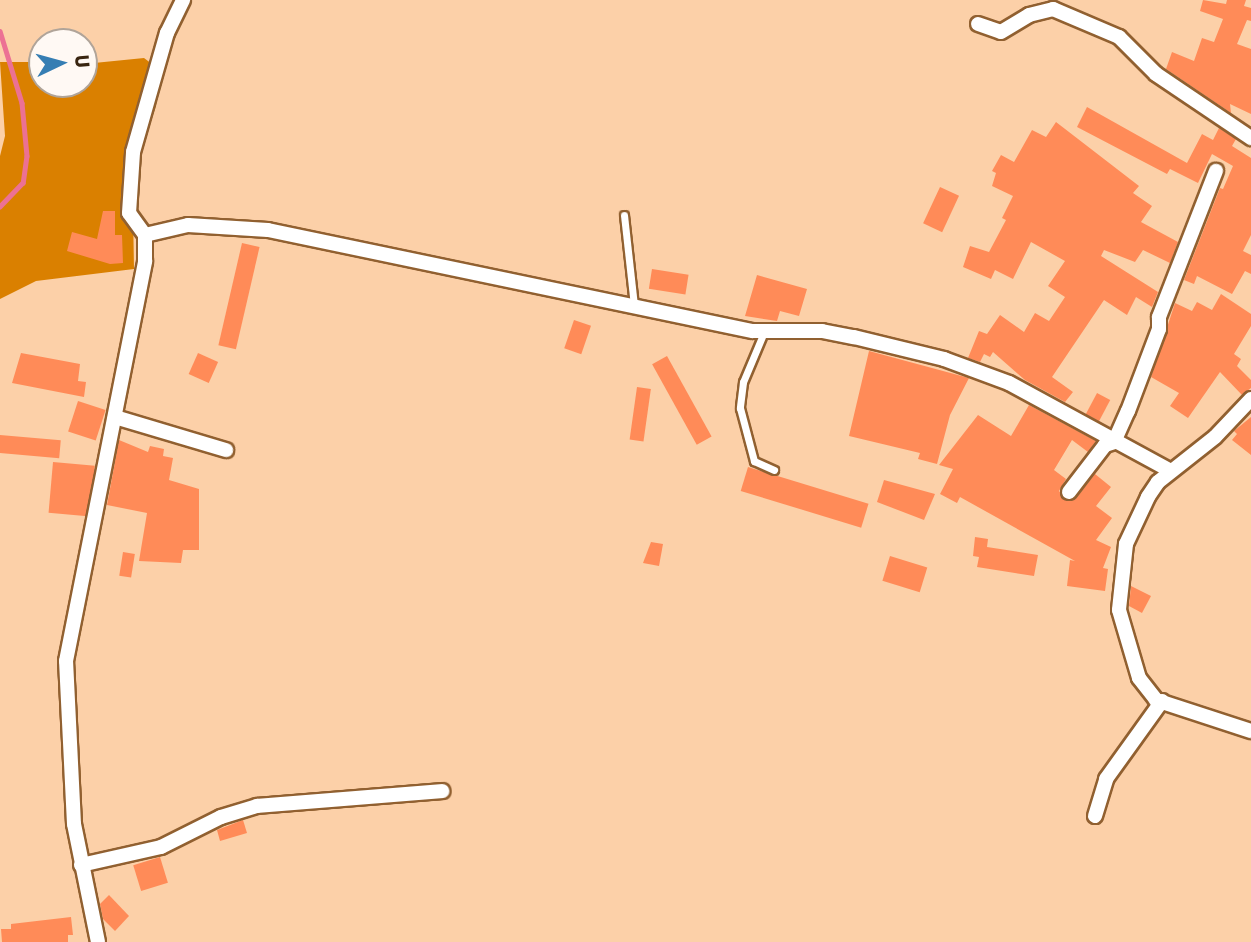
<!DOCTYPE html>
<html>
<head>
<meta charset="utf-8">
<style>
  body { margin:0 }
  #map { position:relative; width:1251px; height:942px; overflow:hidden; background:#fcd0a8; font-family:Jost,sans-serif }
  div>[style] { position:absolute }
  .forest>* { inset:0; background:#da8000 }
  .stream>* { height:4.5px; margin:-2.25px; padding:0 2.25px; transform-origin:2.25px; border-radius:2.25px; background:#ec7194 }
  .building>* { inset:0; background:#ff8b58; transform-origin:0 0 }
  .roads { filter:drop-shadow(2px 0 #916030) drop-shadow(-2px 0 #916030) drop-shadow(0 2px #916030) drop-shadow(0 -2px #916030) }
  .lane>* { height:7px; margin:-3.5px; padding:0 3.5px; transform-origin:3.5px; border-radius:3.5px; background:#fff }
  .street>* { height:14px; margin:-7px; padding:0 7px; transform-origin:7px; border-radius:7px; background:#fff }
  span { translate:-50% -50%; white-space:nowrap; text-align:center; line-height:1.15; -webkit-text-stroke:6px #fff9f4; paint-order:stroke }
  .north { position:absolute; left:28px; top:28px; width:70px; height:70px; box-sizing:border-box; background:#fff9f4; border:2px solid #b0a499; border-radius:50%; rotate:85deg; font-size:19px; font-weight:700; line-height:28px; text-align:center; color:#392510 }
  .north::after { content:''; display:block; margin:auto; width:24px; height:32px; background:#367eb3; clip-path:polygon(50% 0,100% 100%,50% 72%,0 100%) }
</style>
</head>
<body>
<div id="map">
  <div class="forest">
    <div style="clip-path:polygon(144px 58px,160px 70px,156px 106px,139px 157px,133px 210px,134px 269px,36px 281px,0 299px,0 156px,5px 136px,0 62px,42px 62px,42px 84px,84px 84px,84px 64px)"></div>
  </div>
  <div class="stream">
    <div style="left:0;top:31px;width:75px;rotate:73deg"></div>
    <div style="left:22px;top:103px;width:53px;rotate:84.6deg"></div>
    <div style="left:27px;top:156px;width:27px;rotate:98deg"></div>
    <div style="left:23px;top:183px;width:33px;rotate:134deg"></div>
  </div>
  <div class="building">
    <div style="clip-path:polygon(1203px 0,1226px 4px,1227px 0,1246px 0,1244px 6px,1251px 8px,1251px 21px,1247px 20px,1237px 44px,1251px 49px,1251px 114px,1230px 104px,1231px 113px,1166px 69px,1172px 52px,1194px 61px,1202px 38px,1214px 42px,1223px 19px,1200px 11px)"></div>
    <div style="clip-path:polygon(1087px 107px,1187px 163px,1202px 134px,1213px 140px,1219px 128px,1236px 139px,1232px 146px,1251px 158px,1251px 235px,1243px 251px,1251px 255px,1251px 274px,1245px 271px,1232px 294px,1197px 276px,1194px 284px,1184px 280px,1220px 188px,1223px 189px,1233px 166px,1212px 154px,1198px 183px,1170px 169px,1167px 174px,1077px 127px)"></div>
    <div style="clip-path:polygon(1056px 122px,1139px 186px,1133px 193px,1152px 206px,1141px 222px,1178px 242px,1170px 263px,1143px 250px,1135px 262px,1104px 250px,1101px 256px,1158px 292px,1152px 307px,1136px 297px,1127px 315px,1104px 300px,1052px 377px,1073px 392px,1065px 402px,1025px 380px,993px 352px,990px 357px,984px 354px,980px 362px,968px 358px,979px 331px,987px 334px,1000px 315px,1024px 332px,1035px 313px,1049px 321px,1065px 297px,1048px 286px,1065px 261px,1031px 242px,1013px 279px,995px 270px,991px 279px,963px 267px,970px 246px,989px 252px,1006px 220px,1002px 218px,1013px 196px,992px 186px,996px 173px,992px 171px,1001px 155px,1014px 162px,1032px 130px,1046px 137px)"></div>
    <div style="left:940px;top:187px;width:21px;height:40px;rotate:25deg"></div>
    <div style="clip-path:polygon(103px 211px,115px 211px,115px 235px,122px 235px,123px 263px,110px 264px,67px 251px,72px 232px,97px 239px)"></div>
    <div style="left:242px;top:243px;width:18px;height:105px;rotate:13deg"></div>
    <div style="left:652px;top:269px;width:37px;height:20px;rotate:9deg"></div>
    <div style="clip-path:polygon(757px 275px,807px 289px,799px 316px,780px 311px,777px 321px,745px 316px)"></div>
    <div style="clip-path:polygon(1221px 294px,1251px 314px,1251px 326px,1234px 354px,1241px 359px,1237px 366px,1251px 380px,1251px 388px,1242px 395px,1220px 372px,1188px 418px,1170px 406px,1179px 393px,1151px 377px,1175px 303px,1192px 311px,1197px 302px,1212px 310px)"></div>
    <div style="left:574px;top:320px;width:18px;height:30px;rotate:19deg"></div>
    <div style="clip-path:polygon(869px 351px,969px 378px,950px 415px,937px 464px,918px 459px,920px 453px,849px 436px)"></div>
    <div style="clip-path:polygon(21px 353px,80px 364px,78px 381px,86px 382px,84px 397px,12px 383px)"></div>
    <div style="left:198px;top:353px;width:22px;height:23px;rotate:24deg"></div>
    <div style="left:667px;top:356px;width:92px;height:17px;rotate:61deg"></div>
    <div style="left:637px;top:387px;width:14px;height:53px;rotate:8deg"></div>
    <div style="left:1097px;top:393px;width:15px;height:24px;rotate:28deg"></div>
    <div style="left:78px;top:401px;width:29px;height:32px;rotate:18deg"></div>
    <div style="clip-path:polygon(1029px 405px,1096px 441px,1088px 452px,1072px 440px,1054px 470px,1066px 479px,1059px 491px,1067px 501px,1076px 498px,1095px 474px,1111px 487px,1096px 506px,1112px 518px,1096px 540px,1111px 547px,1103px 568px,1108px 569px,1105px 591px,1067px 586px,1070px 560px,1075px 561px,960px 497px,957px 503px,940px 494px,953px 469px,939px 465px,978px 415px,1011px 436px)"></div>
    <div style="clip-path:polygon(1251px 417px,1251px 455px,1232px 440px,1237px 434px,1234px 431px)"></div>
    <div style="left:0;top:435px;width:61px;height:18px;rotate:5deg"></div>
    <div style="clip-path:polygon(119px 440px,148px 452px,150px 446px,164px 449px,163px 456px,173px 458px,169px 480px,199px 489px,199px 550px,183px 550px,181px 563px,139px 561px,147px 513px,107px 505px)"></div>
    <div style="left:53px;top:462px;width:42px;height:51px;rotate:5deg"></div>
    <div style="left:748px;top:467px;width:126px;height:25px;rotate:17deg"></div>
    <div style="clip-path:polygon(884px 480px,935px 494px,924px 520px,877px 502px)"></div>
    <div style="clip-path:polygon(975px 537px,988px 539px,987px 547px,1038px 555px,1034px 576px,977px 567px,979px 557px,973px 556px)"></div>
    <div style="clip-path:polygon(651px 542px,663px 544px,659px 566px,643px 563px)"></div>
    <div style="left:123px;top:552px;width:12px;height:24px;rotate:9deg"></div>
    <div style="left:890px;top:556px;width:39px;height:26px;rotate:17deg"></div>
    <div style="clip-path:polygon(1131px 586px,1151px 596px,1142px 613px,1129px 606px)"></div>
    <div style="clip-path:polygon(243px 820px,247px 833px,220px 841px,217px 830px)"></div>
    <div style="left:160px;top:857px;width:27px;height:28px;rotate:73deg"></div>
    <div style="clip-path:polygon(109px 895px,129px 916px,115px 931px,103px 919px,100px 904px)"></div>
    <div style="clip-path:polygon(71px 917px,73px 935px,68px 935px,68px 942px,2px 942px,1px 929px,11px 929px,11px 924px)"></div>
  </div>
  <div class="roads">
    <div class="lane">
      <div style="left:624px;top:215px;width:92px;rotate:83.7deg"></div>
      <div style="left:764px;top:332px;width:54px;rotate:112.8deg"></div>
      <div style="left:743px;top:382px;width:26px;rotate:97deg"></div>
      <div style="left:740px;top:408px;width:55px;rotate:75.2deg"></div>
      <div style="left:754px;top:461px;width:22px;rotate:24deg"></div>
    </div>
    <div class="street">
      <div style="left:978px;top:24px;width:24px;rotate:19deg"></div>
      <div style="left:1001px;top:32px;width:33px;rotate:-31deg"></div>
      <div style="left:1029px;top:15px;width:25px;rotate:-14deg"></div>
      <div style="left:1053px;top:9px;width:72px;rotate:23deg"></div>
      <div style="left:1119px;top:37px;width:52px;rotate:45deg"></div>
      <div style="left:1156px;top:74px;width:115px;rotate:34deg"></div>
      <div style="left:145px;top:235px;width:44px;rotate:-13.1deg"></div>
      <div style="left:188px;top:225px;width:80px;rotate:3.6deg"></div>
      <div style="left:268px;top:230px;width:495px;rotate:11.8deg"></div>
      <div style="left:753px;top:331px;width:69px"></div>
      <div style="left:822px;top:331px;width:33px;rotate:11deg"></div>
      <div style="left:854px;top:337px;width:93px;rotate:13.7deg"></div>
      <div style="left:944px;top:359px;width:69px;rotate:20.3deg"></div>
      <div style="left:1009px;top:383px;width:184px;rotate:28.5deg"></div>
      <div style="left:1251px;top:399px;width:52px;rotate:133.5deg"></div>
      <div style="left:1215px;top:437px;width:73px;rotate:141.7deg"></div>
      <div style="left:1158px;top:482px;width:18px;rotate:124deg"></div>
      <div style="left:1148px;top:497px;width:52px;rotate:115.1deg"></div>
      <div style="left:1126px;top:544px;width:66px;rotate:96.1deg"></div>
      <div style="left:1119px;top:610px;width:71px;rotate:73.6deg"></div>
      <div style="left:1139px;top:678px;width:28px;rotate:52deg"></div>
      <div style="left:1156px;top:700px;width:100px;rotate:18.1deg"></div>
      <div style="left:115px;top:417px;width:116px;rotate:16.6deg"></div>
      <div style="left:1069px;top:492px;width:59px;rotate:-52.5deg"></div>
      <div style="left:1105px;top:445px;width:9px;rotate:-18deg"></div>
      <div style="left:1114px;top:442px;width:34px;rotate:-66deg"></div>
      <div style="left:1128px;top:411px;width:88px;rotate:-69.3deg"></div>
      <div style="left:1159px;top:329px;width:12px;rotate:-90deg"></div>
      <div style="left:1159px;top:317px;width:157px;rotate:-68.7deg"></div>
      <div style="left:1095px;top:816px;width:39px;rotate:-73deg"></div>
      <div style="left:1106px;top:779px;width:96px;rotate:-54.3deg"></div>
      <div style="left:81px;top:865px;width:82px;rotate:-12.7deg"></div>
      <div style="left:161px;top:847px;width:67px;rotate:-26.6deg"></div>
      <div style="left:221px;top:817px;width:38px;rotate:-17deg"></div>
      <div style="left:257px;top:806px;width:186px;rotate:-4.6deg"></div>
      <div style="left:98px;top:942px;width:120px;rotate:-101.5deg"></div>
      <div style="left:74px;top:824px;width:163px;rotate:-92.8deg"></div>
      <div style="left:66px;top:661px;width:408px;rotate:-78.8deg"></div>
      <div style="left:145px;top:261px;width:26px;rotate:-90deg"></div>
      <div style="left:145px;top:235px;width:27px;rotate:-126deg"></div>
      <div style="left:129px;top:213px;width:61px;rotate:-86.2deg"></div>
      <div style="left:133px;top:152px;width:124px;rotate:-74.1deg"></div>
      <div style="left:167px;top:33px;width:37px;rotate:-64deg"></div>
    </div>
  </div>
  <div class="north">U</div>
</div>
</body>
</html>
